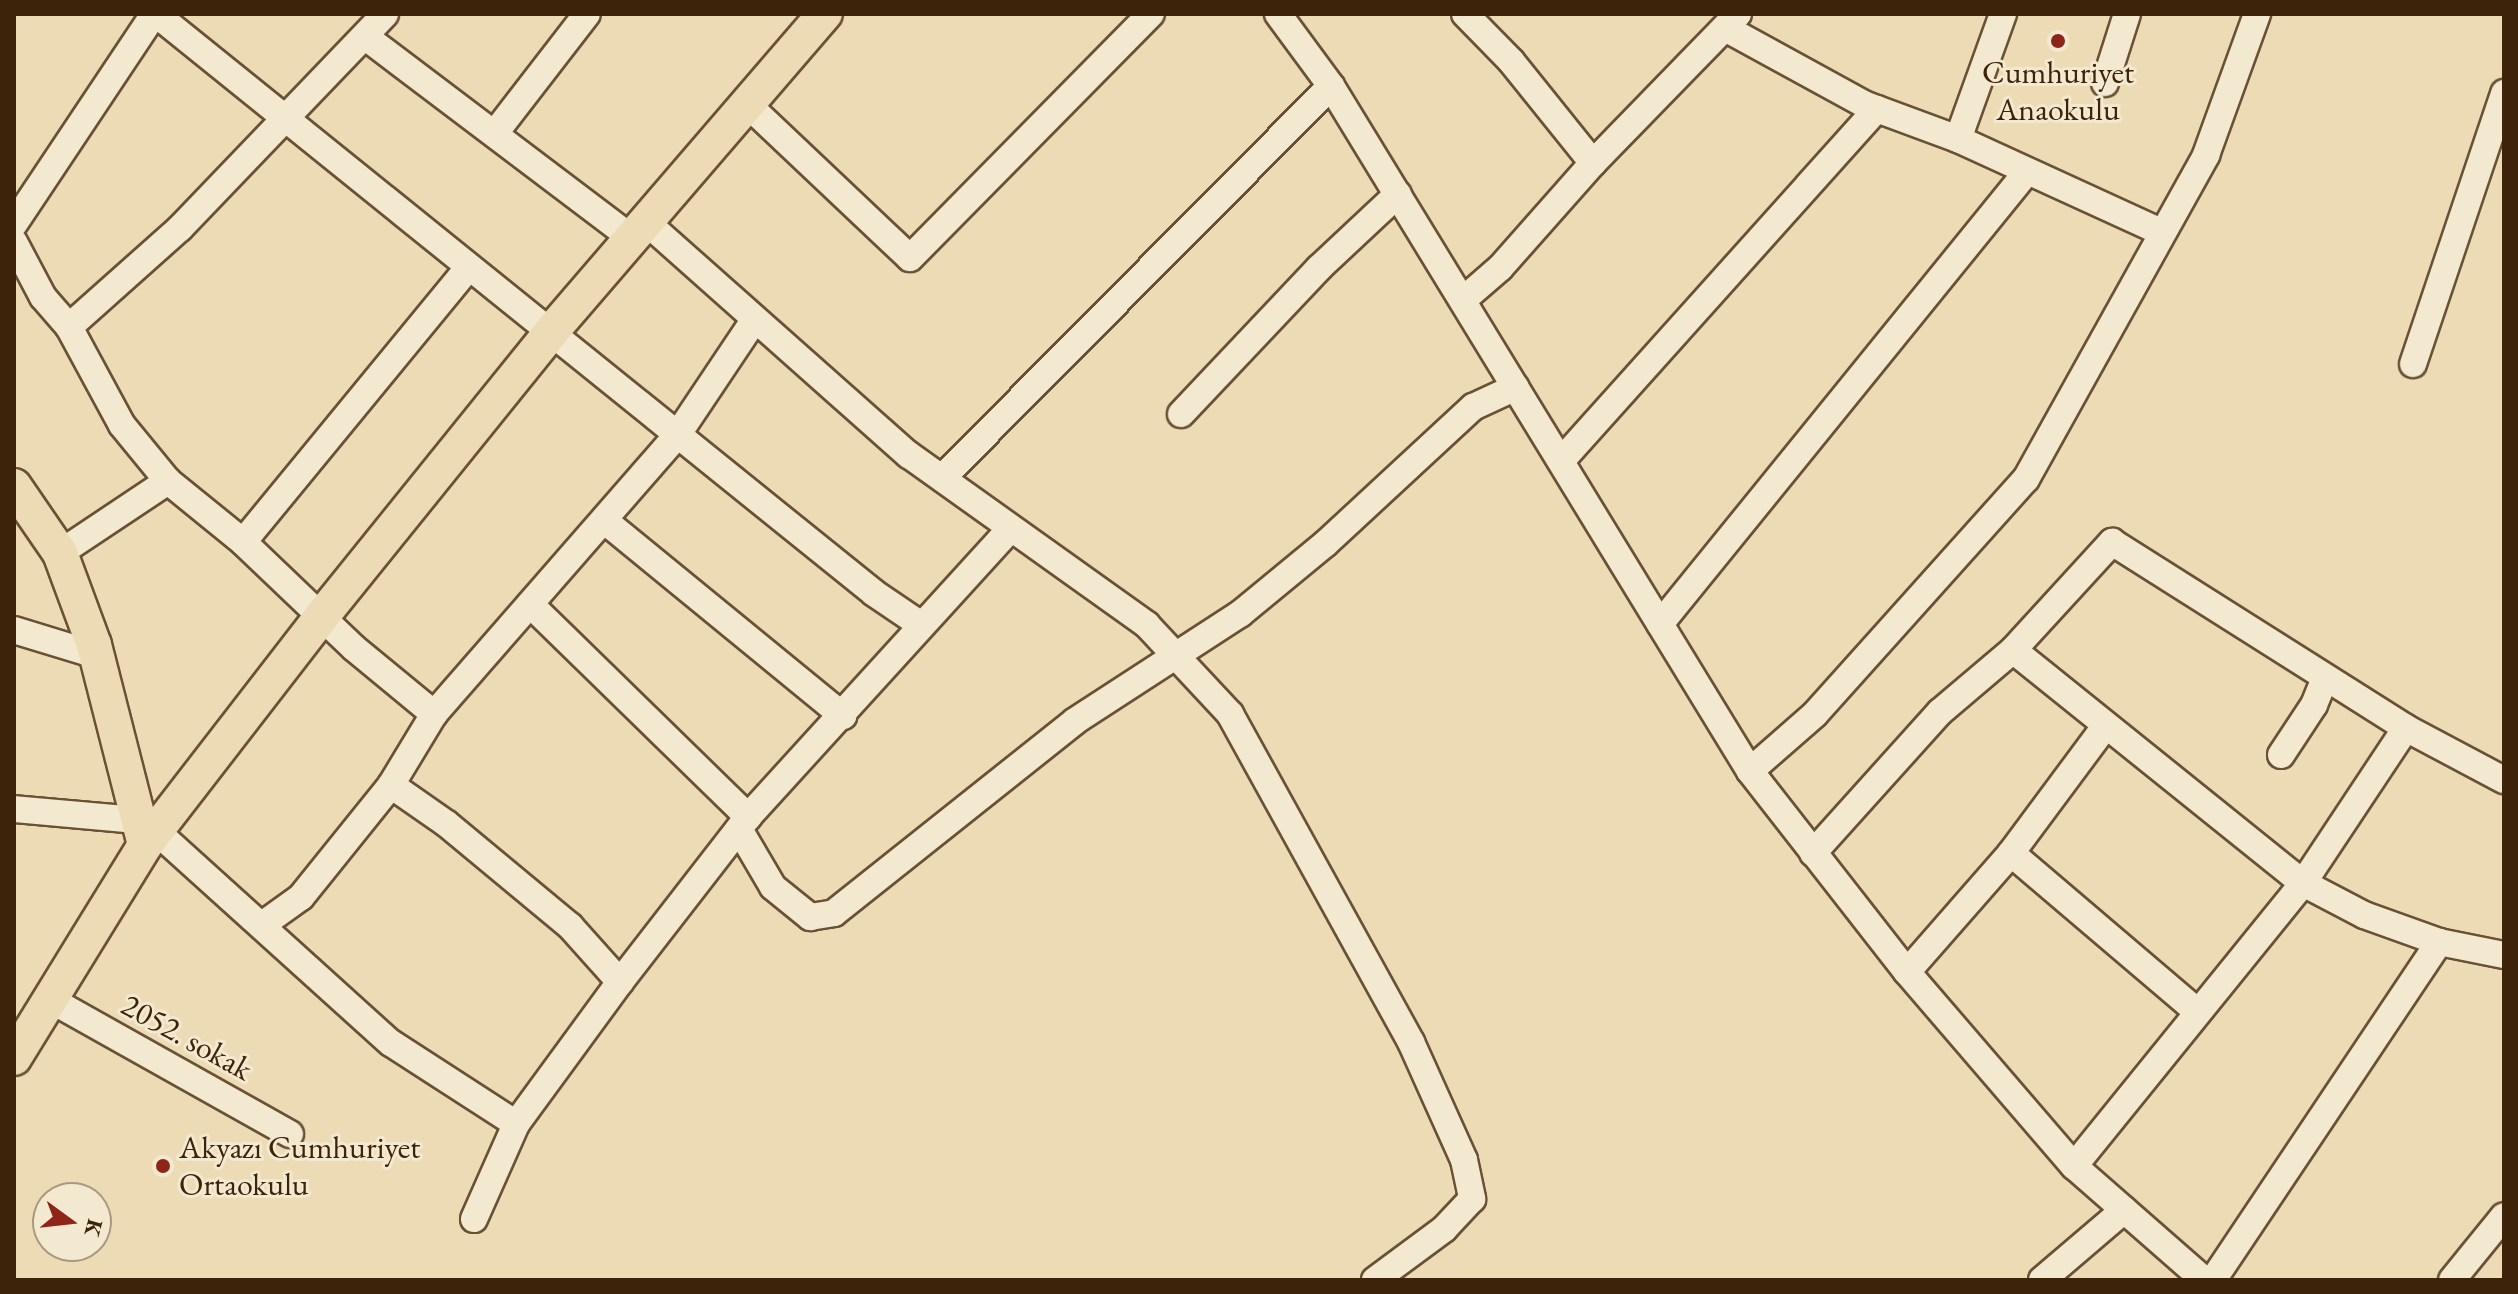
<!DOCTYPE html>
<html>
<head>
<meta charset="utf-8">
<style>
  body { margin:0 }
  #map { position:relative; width:2518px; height:1294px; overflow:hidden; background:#eddbb6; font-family:"EB Garamond",serif }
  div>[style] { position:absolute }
  .roads { filter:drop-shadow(2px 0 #695135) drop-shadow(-2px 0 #695135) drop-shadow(0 2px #695135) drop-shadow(0 -2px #695135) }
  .minor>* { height:26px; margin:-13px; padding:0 13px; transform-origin:13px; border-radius:13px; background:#f3e8d0 }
  .major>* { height:34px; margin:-17px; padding:0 17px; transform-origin:17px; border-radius:17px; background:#eddbb6 }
  .dots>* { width:22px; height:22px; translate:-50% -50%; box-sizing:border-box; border:4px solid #f3e8d0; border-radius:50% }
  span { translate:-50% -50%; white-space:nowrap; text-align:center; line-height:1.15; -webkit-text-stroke:6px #f3e8d0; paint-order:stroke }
  .poi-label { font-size:32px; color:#3d230a }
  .left { translate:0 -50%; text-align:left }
  .street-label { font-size:32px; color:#3d230a }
  .frame { position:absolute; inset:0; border:16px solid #3d230a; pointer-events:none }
  .north { position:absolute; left:32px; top:1182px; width:80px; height:80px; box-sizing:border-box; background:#f3e8d0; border:2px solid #aa9981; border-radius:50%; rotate:105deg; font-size:22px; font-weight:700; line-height:32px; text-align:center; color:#3d230a }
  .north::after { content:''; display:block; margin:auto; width:28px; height:36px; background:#8f2418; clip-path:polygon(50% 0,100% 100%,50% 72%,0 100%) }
</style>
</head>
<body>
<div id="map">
  <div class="roads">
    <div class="minor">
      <div style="left:156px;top:14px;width:922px;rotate:38.88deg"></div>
      <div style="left:874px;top:593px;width:57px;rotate:34.2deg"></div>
      <div style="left:1278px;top:14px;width:89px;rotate:53.6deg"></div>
      <div style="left:1331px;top:86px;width:803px;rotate:58.55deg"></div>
      <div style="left:1750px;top:771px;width:255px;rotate:52deg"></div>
      <div style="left:1907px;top:972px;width:256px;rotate:49.3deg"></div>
      <div style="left:2074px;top:1166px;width:173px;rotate:41.2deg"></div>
      <div style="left:1465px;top:14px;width:66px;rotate:45.6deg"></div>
      <div style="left:1511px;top:61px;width:131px;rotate:51.2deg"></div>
      <div style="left:1727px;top:29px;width:158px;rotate:28.7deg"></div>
      <div style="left:1866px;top:105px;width:98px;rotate:20.3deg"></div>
      <div style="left:1958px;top:139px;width:223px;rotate:24.6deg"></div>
      <div style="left:367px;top:38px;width:331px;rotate:37.1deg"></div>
      <div style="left:2105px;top:83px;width:72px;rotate:-72.3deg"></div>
      <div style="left:747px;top:104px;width:224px;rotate:43.4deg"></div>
      <div style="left:910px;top:258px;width:343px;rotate:-45.4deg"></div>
      <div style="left:495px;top:133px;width:150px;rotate:-52.3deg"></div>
      <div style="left:1958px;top:139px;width:133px;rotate:-70.2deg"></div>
      <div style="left:645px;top:221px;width:353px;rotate:41.6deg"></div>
      <div style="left:909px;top:455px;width:292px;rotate:35.5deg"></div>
      <div style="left:1147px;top:625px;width:122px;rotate:47deg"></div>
      <div style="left:1230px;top:714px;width:375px;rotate:61.1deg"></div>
      <div style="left:1411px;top:1042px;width:129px;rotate:65.8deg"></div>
      <div style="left:1464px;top:1160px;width:40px;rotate:78deg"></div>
      <div style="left:1472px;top:1199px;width:41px;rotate:133deg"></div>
      <div style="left:1444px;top:1229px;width:86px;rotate:143.5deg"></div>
      <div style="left:14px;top:224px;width:252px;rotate:-56.3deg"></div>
      <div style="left:14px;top:242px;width:62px;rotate:62.2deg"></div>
      <div style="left:43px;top:297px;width:40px;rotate:49deg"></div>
      <div style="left:69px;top:327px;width:111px;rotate:61.6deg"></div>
      <div style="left:122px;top:425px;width:72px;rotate:50.6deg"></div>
      <div style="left:168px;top:481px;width:97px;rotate:39.1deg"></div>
      <div style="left:243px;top:542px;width:153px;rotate:43.7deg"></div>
      <div style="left:354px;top:648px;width:104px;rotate:39.5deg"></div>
      <div style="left:1463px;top:300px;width:49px;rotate:-40.9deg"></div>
      <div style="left:1500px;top:268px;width:140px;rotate:-48.5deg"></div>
      <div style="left:1593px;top:163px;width:208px;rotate:-45.8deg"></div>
      <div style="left:69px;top:327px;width:149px;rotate:-41.7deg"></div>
      <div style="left:180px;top:228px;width:296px;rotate:-46.2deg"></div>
      <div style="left:2413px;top:364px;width:286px;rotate:-71.4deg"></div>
      <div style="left:1181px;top:414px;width:201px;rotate:-46.6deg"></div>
      <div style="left:1319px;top:268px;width:108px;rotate:-43.1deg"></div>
      <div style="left:1561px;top:461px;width:473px;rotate:-48.1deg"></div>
      <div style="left:942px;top:478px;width:552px;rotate:-45.22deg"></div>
      <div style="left:605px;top:521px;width:308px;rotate:39.3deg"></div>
      <div style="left:243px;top:542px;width:355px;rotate:-50.6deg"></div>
      <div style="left:60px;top:553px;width:130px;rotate:-33.7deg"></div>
      <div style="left:533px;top:607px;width:301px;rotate:44.3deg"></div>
      <div style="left:1660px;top:624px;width:579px;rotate:-50.95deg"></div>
      <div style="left:14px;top:630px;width:86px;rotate:17deg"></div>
      <div style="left:2013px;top:650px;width:372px;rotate:38.8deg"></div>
      <div style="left:2303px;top:883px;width:69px;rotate:27.7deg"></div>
      <div style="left:2364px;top:915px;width:80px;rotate:19.8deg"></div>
      <div style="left:2439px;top:942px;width:66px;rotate:11.3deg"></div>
      <div style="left:2281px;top:755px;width:60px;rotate:-56.6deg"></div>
      <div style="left:2314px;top:705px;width:29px;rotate:-68deg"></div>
      <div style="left:1750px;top:771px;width:86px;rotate:-41.2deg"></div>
      <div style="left:1815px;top:714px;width:316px;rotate:-48.1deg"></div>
      <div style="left:2026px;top:479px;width:371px;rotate:-60.9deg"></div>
      <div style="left:2206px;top:155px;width:150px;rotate:-70.1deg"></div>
      <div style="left:391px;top:785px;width:68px;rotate:34.9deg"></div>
      <div style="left:447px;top:824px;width:160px;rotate:39.7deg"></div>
      <div style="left:570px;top:926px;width:75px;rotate:48.2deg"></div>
      <div style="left:14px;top:809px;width:124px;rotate:5.1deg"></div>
      <div style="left:739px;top:829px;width:67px;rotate:59.6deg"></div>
      <div style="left:773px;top:887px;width:48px;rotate:39deg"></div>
      <div style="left:810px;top:917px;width:24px;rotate:-9deg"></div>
      <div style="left:834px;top:913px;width:308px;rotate:-38.5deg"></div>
      <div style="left:1075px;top:721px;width:197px;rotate:-33deg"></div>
      <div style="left:1240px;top:614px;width:110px;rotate:-39.5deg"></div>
      <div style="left:1325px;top:544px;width:202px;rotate:-42.8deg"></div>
      <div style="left:1473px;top:407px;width:47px;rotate:-24.9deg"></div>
      <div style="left:156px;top:831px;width:316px;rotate:42.1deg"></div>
      <div style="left:391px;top:1043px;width:149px;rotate:32.9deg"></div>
      <div style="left:1813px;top:853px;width:190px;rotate:-48deg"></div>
      <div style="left:1940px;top:712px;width:96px;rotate:-40.3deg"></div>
      <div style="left:2013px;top:650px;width:147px;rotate:-47.5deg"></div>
      <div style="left:2112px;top:542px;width:348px;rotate:32.3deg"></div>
      <div style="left:2406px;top:728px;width:111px;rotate:28deg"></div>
      <div style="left:2011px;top:853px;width:245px;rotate:40.4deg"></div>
      <div style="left:262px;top:925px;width:48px;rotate:-35.7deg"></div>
      <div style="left:301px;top:897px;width:144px;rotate:-51.2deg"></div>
      <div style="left:391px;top:785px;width:83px;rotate:-58.8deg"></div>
      <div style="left:434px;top:714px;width:371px;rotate:-48.9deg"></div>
      <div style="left:678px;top:434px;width:135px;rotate:-56.2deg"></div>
      <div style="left:1907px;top:972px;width:158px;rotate:-48.8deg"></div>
      <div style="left:2011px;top:853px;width:159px;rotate:-53.4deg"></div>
      <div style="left:51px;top:1000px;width:274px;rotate:29.3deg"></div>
      <div style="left:2074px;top:1166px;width:364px;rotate:-51deg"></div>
      <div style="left:2303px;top:883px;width:186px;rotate:-56.4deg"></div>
      <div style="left:474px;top:1219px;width:104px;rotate:-66.1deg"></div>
      <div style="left:516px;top:1124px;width:176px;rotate:-53.8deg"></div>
      <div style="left:620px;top:982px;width:209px;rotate:-52.2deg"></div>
      <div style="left:748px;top:817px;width:388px;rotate:-47.7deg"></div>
      <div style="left:2042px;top:1280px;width:108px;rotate:-40.5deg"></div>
      <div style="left:2213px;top:1280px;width:407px;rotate:-56.2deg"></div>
      <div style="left:2452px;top:1280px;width:82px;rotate:-50.9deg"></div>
    </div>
    <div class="major">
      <div style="left:14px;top:486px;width:81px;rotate:55.5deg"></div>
      <div style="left:60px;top:553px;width:98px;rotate:69.7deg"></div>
      <div style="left:94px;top:645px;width:206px;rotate:75.7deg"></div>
      <div style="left:14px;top:1058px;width:250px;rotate:-58.4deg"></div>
      <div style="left:145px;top:845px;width:289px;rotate:-52.3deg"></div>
      <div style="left:322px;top:616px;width:365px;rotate:-51.1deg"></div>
      <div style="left:551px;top:332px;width:420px;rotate:-49.3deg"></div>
    </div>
  </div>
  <div class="dots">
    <div style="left:2058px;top:41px;background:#8f2418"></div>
    <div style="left:163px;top:1166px;background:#8f2418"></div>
  </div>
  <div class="poi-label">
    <span style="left:2058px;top:91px">Cumhuriyet<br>Anaokulu</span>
    <span class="left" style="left:179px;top:1166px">Akyazı Cumhuriyet<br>Ortaokulu</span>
  </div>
  <div class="street-label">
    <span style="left:187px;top:1037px;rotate:29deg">2052. sokak</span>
  </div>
  <div class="frame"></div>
  <div class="north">K</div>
</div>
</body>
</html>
